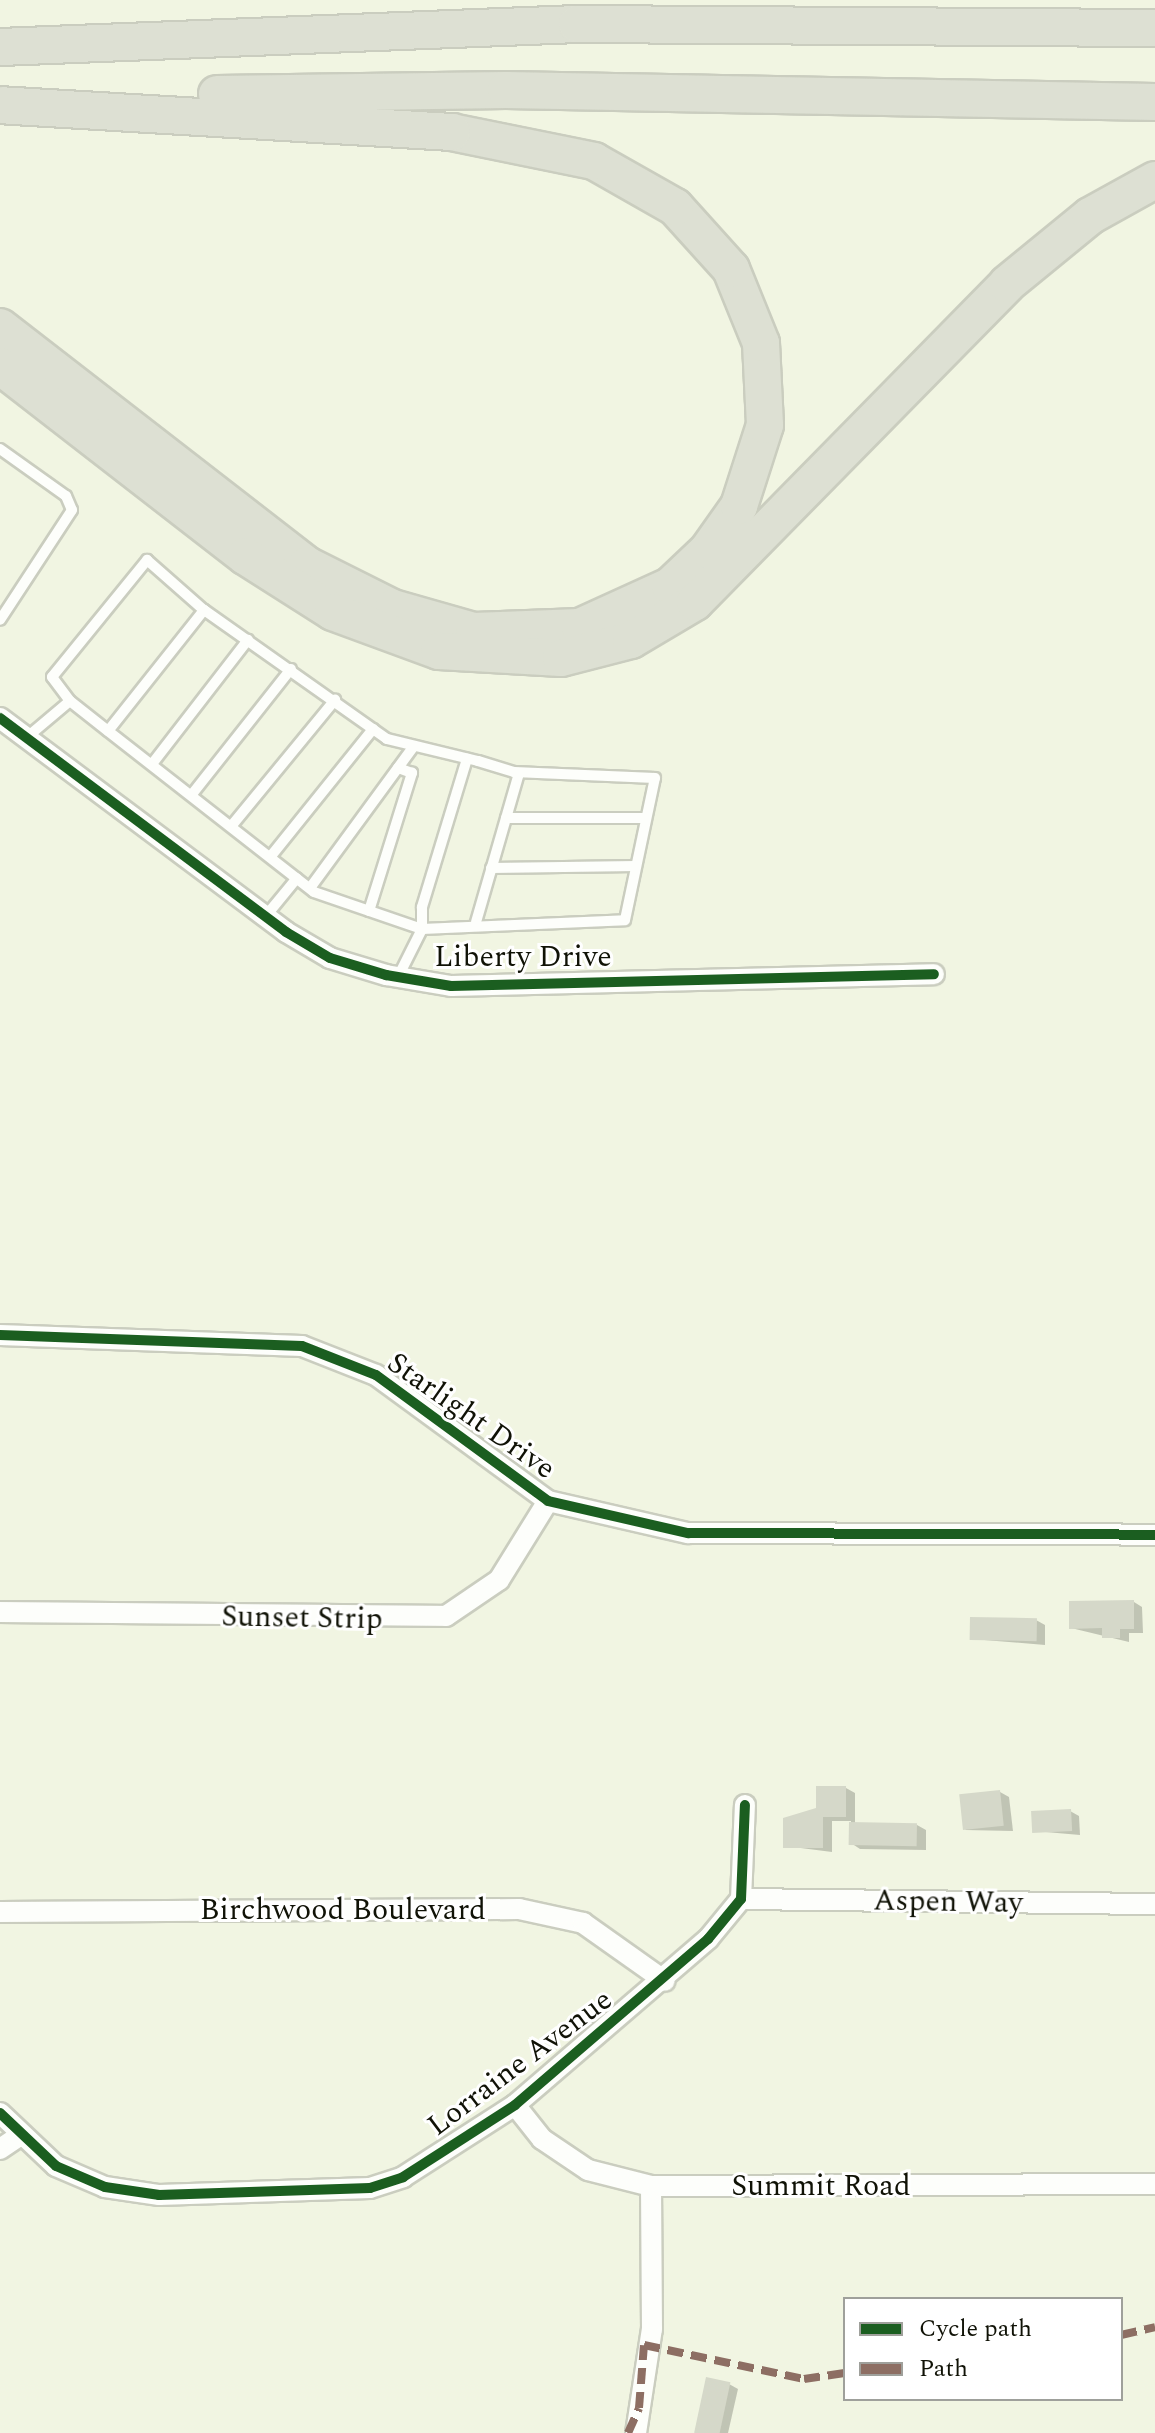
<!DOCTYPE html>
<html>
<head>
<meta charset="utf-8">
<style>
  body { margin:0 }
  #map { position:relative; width:1155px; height:2433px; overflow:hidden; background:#f1f5e2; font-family:Spectral,serif }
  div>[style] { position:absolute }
  .shadow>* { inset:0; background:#0003 }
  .building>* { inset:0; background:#d5d8c9; transform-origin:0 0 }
  .roads { filter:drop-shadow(2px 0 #cacdbf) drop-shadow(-2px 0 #cacdbf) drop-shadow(0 2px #cacdbf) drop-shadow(0 -2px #cacdbf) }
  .service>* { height:10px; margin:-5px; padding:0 5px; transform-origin:5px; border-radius:5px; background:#fdfefb }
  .minor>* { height:20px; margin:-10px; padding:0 10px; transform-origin:10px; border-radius:10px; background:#fdfefb }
  .motorway>* { height:36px; margin:-18px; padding:0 18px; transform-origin:18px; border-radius:18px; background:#dde0d3 }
  .quiet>* { height:8px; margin-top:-4px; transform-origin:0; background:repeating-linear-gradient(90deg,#8d6e63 0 16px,transparent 0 24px) }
  .cycleway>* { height:10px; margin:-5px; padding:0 5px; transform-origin:5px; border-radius:5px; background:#1b5e20 }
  span { translate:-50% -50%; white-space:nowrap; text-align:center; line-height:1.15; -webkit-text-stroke:6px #fff; paint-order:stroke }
  .street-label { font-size:30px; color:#101206 }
  .legend { position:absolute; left:843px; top:2297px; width:280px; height:104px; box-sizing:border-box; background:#fff; border:2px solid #9fa09b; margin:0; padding:10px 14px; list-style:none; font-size:24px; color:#101206 }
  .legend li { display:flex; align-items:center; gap:16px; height:40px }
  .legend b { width:40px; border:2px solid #9fa09b }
</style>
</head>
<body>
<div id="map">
  <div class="shadow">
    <div style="clip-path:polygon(1134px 1602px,1142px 1607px,1143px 1633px,1129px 1633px,1129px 1642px,1071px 1628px)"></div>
    <div style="clip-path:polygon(1036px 1620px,1045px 1625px,1045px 1645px,972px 1639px)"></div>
    <div style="clip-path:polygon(846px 1788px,855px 1793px,855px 1824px,917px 1825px,926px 1830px,926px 1850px,860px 1849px,851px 1843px,851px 1821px,832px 1821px,832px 1852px,785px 1846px)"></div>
    <div style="clip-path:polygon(1000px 1792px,1009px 1797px,1013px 1831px,965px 1830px)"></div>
    <div style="clip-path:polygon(1070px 1811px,1079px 1816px,1080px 1835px,1034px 1831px)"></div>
    <div style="clip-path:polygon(729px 2384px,738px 2389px,728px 2433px,696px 2433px)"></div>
  </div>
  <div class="building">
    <div style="clip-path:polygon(1134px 1600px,1134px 1629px,1120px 1629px,1120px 1638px,1102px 1638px,1102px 1628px,1069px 1629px,1069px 1601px)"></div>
    <div style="left:970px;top:1617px;width:67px;height:23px;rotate:1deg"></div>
    <div style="clip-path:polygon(816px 1786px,846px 1786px,846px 1817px,823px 1817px,823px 1848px,783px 1848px,783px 1818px,816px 1808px)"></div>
    <div style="left:1000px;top:1790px;width:36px;height:41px;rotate:84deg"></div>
    <div style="left:1071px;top:1809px;width:22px;height:40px;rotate:87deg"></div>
    <div style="left:849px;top:1822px;width:68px;height:23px;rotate:1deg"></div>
    <div style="left:706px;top:2377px;width:25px;height:57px;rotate:12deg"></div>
  </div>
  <div class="roads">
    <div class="service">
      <div style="left:0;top:449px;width:81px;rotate:35.5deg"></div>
      <div style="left:66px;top:496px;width:15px;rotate:67deg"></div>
      <div style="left:72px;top:510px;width:131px;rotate:123.2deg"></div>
      <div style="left:70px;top:701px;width:30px;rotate:-127deg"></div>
      <div style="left:52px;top:677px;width:151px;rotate:-50.9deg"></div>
      <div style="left:147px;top:560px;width:76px;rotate:41.3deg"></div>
      <div style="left:26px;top:738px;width:57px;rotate:-40.1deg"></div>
      <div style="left:70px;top:701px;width:48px;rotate:38.3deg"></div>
      <div style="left:152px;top:764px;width:157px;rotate:-52.3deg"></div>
      <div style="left:193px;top:793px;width:158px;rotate:-51.7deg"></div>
      <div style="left:506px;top:818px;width:140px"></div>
      <div style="left:233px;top:824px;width:161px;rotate:-50.6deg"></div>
      <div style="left:271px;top:856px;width:163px;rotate:-51.2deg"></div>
      <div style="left:491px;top:868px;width:145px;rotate:-0.8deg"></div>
      <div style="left:310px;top:888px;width:176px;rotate:-53.8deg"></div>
      <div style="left:369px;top:911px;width:145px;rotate:-72.7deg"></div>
      <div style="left:412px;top:773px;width:15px;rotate:-160deg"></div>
      <div style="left:265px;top:917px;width:50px;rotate:-50.6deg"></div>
      <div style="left:476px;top:922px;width:155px;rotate:-73.9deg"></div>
      <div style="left:398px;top:977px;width:54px;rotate:-63.4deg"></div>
      <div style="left:422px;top:929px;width:203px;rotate:-2.5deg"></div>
      <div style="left:625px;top:920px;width:145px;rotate:-78.1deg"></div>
      <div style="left:655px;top:778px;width:141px;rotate:-177.6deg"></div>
      <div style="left:514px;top:772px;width:38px;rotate:-163deg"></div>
      <div style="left:478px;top:761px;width:94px;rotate:-166.4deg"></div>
      <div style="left:387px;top:739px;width:224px;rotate:-144.8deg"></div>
      <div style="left:204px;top:610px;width:154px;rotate:128.4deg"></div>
      <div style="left:108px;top:731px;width:261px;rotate:38deg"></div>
      <div style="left:314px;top:892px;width:114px;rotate:18.9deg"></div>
      <div style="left:422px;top:929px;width:22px;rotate:-90deg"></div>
      <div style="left:422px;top:907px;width:155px;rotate:-73.1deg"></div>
    </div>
    <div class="minor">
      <div style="left:0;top:718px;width:357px;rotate:36.8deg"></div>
      <div style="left:286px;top:932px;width:51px;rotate:30.6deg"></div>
      <div style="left:330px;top:958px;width:59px;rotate:16.9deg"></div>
      <div style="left:386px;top:975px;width:66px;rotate:9.6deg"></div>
      <div style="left:451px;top:986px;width:483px;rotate:-1.4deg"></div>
      <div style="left:0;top:1335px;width:302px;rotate:2.1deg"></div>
      <div style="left:302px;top:1346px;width:79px;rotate:21.4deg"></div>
      <div style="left:376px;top:1375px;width:213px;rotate:36.2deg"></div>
      <div style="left:548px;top:1501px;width:144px;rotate:12.9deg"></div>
      <div style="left:688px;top:1533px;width:467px;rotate:0.2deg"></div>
      <div style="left:0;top:1612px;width:446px;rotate:0.5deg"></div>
      <div style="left:446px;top:1616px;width:64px;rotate:-34.2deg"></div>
      <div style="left:499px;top:1580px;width:93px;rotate:-58.2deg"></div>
      <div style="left:741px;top:1899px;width:414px;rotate:0.7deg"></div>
      <div style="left:0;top:1912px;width:519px;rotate:-0.33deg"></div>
      <div style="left:519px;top:1909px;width:66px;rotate:12.3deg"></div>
      <div style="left:583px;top:1923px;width:100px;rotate:35.3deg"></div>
      <div style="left:515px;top:2105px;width:43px;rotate:51.5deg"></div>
      <div style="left:542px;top:2139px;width:55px;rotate:34deg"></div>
      <div style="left:588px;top:2170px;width:65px;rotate:14.3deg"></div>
      <div style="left:651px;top:2186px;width:504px;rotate:-0.23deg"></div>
      <div style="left:0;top:2113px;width:77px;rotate:43.4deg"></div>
      <div style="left:56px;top:2166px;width:53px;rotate:23.2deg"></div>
      <div style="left:105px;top:2187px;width:55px;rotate:8.4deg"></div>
      <div style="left:159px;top:2195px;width:211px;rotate:-1.9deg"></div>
      <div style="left:370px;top:2188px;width:35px;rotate:-18deg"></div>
      <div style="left:403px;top:2177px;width:133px;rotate:-32.7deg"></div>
      <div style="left:515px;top:2105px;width:255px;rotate:-40.7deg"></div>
      <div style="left:708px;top:1939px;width:52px;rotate:-50.5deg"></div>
      <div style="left:741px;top:1899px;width:94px;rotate:-87.6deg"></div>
      <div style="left:0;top:2149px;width:25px;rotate:-34deg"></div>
      <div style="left:636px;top:2433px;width:105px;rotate:-81.3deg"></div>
      <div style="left:652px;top:2329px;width:143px;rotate:-90.4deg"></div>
    </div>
    <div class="motorway">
      <div style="left:0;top:47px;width:577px;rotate:-2.28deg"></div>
      <div style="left:577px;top:24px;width:578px;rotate:0.4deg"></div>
      <div style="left:217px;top:94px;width:289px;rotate:-0.8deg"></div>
      <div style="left:506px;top:90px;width:649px;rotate:1.06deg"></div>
      <div style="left:0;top:327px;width:388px;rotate:37.8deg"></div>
      <div style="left:307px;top:565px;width:96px;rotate:26.6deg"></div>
      <div style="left:393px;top:608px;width:84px;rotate:15.9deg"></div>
      <div style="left:474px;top:631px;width:106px;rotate:-2.2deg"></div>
      <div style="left:580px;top:627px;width:99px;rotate:-24.5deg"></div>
      <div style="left:670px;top:586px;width:52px;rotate:-43.5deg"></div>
      <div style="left:708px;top:550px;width:54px;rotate:-54.8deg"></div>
      <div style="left:739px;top:506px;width:85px;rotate:-72.2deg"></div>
      <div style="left:765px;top:425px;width:82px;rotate:-92.8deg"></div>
      <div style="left:761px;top:343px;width:80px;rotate:-112.1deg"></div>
      <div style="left:731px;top:269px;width:84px;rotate:-132.1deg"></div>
      <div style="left:675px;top:207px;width:93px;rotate:-150.4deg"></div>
      <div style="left:594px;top:161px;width:145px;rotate:-168.5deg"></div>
      <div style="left:452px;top:132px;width:451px;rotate:-176.6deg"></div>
      <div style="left:0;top:366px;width:310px;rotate:37.8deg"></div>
      <div style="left:245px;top:556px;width:104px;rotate:32.5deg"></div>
      <div style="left:333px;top:612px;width:113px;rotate:20.2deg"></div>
      <div style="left:439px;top:651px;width:122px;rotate:3.3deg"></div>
      <div style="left:561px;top:658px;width:72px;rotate:-14.4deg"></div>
      <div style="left:631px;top:640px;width:74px;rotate:-30.7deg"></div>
      <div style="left:695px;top:602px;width:445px;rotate:-45.5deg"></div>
      <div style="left:1007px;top:284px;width:107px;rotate:-39.3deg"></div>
      <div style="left:1090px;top:216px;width:74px;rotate:-29deg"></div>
    </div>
  </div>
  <div class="quiet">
    <div style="left:1121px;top:2335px;width:35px;rotate:-13deg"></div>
    <div style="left:628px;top:2433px;width:27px;rotate:-66deg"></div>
    <div style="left:639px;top:2408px;width:63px;rotate:-85.5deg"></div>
    <div style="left:644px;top:2345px;width:164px;rotate:12deg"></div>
    <div style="left:804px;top:2379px;width:41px;rotate:-8.3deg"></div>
  </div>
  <div class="cycleway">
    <div style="left:0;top:718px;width:357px;rotate:36.8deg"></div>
    <div style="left:286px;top:932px;width:51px;rotate:30.6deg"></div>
    <div style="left:330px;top:958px;width:59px;rotate:16.9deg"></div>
    <div style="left:386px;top:975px;width:66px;rotate:9.6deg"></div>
    <div style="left:451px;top:986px;width:483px;rotate:-1.4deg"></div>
    <div style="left:0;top:1335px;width:302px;rotate:2.1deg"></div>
    <div style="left:302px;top:1346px;width:79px;rotate:21.4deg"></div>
    <div style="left:376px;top:1375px;width:213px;rotate:36.2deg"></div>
    <div style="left:548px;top:1501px;width:144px;rotate:12.9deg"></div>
    <div style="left:688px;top:1533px;width:467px;rotate:0.2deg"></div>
    <div style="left:0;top:2113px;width:77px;rotate:43.4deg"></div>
    <div style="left:56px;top:2166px;width:53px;rotate:23.2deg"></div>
    <div style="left:105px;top:2187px;width:55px;rotate:8.4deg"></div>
    <div style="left:159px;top:2195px;width:211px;rotate:-1.9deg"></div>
    <div style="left:370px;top:2188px;width:35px;rotate:-18deg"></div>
    <div style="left:403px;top:2177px;width:133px;rotate:-32.7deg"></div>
    <div style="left:515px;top:2105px;width:255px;rotate:-40.7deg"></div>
    <div style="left:708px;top:1939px;width:52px;rotate:-50.5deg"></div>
    <div style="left:741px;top:1899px;width:94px;rotate:-87.6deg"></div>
  </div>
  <div class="street-label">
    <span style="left:523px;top:957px">Liberty Drive</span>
    <span style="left:471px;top:1416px;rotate:35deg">Starlight Drive</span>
    <span style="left:302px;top:1618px;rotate:1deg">Sunset Strip</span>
    <span style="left:948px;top:1902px;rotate:1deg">Aspen Way</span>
    <span style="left:343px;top:1910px">Birchwood Boulevard</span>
    <span style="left:520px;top:2063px;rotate:-37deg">Lorraine Avenue</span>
    <span style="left:821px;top:2186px">Summit Road</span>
  </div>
  <ul class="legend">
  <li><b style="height:10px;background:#1b5e20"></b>Cycle path</li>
  <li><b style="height:10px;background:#8d6e63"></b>Path</li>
  </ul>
</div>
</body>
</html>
